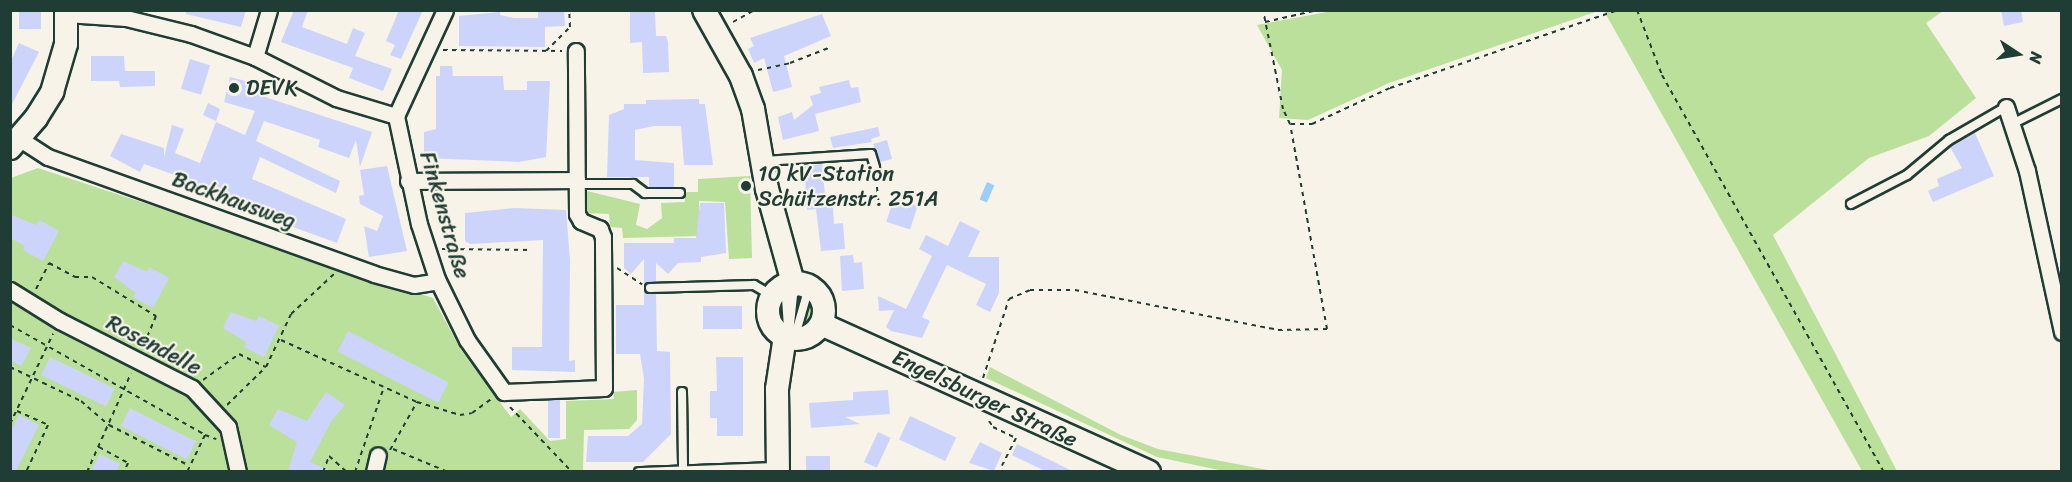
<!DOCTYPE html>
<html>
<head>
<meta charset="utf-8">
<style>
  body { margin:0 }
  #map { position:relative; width:2072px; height:482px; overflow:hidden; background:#f7f3e8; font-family:Sriracha,sans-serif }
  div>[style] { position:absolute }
  .green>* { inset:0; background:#bae09c }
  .water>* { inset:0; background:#9bcff9; transform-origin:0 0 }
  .building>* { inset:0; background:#ccd4fc; transform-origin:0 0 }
  .path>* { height:2px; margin-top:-1px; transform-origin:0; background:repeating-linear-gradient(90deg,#1f3d34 0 4.5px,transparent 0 9px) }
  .roads { filter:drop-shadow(2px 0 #1f3d34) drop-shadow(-2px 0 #1f3d34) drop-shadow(0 2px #1f3d34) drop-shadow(0 -2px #1f3d34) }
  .lane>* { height:8px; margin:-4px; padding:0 4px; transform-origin:4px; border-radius:4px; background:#f7f3e8 }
  .street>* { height:15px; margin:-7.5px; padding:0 7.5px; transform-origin:7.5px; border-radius:7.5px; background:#f7f3e8 }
  .secondary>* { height:22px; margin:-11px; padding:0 11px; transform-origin:11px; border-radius:11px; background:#f7f3e8 }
  .secondary>.ring { margin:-11px; padding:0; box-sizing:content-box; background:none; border:22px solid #f7f3e8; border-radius:50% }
  .dots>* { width:16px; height:16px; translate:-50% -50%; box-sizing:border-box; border:3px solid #f7f3e8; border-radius:50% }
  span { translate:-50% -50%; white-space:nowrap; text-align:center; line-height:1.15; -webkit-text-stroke:4.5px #f7f3e8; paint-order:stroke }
  .poi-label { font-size:22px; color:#1f3d34 }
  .left { translate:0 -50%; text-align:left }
  .street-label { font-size:22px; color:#1f3d34 }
  .frame { position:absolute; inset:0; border:12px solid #1f3d34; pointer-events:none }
  .north { position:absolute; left:1988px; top:24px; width:60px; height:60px; -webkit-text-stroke:4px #f7f3e8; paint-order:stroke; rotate:102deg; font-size:16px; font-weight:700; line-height:24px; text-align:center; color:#1f3d34 }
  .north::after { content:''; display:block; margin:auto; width:21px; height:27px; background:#1f3d34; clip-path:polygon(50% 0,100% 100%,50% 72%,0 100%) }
</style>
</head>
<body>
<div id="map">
  <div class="green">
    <div style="clip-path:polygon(1338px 10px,1598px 10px,1598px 11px,1389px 83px,1308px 120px,1279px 118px,1282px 70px,1257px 25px)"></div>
    <div style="clip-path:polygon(1604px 11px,1943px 11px,1926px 23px,1976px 98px,1929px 136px,1869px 158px,1773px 235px,1897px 471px,1862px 471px)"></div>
    <div style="clip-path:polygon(38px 168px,433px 298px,461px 350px,511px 417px,520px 409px,550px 441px,566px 439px,566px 401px,614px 399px,613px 392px,637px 390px,637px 420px,629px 429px,584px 430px,583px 471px,11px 472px,11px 178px)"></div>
    <div style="clip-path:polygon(750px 176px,752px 258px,729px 259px,725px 202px,699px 201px,699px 236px,623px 238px,622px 228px,610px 227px,609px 214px,583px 213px,583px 190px,640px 204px,636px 225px,647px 229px,662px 218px,661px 203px,685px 202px,685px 192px,698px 192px,698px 179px)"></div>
    <div style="clip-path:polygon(807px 294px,815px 305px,814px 320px,797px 330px)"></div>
    <div style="clip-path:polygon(990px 367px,1121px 435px,1158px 449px,1273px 471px,1224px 471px,1157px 457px,986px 378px)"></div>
  </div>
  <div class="water">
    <div style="left:987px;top:182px;width:8px;height:19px;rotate:23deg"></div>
  </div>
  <div class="building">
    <div style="left:19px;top:10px;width:22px;height:19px"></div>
    <div style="clip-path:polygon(186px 10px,246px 10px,241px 27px,186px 14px)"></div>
    <div style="clip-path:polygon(294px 10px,308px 10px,302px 27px,347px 44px,353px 28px,365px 33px,355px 56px,392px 69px,383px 91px,349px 78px,353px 68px,281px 42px)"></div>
    <div style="clip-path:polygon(399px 10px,423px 10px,401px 59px,390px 55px,395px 45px,386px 41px)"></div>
    <div style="clip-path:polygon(538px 10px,564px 10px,565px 26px,545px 27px,545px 47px,459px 46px,459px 16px,500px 12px,500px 15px,514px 18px,538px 18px)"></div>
    <div style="clip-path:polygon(2001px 10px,2021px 10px,2023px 22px,2004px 26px)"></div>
    <div style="clip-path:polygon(630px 12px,655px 12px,656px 36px,666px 36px,668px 42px,669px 72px,643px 73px,642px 42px,630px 43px)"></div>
    <div style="clip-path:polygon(822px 14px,831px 36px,784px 56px,792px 87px,773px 92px,764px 58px,754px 63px,748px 49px,754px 46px,750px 38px)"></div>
    <div style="clip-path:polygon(19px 43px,39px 52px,10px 108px,10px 63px)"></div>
    <div style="clip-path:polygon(91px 56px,124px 56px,125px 71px,155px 71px,155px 86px,120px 87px,119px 81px,91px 81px)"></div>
    <div style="left:190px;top:59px;width:21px;height:31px;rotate:17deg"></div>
    <div style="clip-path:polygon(440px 66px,452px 66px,453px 76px,503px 76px,504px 90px,527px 90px,527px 81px,550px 81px,546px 157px,519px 162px,424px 158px,424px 132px,436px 129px,436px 76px,440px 76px)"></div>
    <div style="clip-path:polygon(230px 77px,268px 87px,265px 97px,372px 132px,360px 167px,356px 140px,349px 158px,318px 147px,320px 140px,264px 121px,256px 141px,340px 181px,336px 193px,260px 157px,252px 179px,346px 219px,337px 243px,241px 208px,243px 204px,223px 197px,224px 194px,183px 178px,144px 164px,140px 172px,110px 156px,121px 134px,164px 148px,164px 157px,172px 125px,184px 129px,175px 153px,200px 163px,216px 122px,245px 135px,255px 111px,224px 102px)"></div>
    <div style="clip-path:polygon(849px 80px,851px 88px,858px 87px,861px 102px,815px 114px,819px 131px,783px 140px,778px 117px,792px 112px,794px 120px,813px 105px,810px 96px,821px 93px,819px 87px)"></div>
    <div style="clip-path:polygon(699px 99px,699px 104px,705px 104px,713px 165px,684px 165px,681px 126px,654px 126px,635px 130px,635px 160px,674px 163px,674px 187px,649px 187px,649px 177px,607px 177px,609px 115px,624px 109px,624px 104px,646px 104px,646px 100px)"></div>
    <div style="clip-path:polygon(208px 103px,220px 109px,216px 121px,203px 115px)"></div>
    <div style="clip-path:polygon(878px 127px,880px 136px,871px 139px,872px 142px,833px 148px,830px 137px)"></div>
    <div style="clip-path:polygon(1975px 133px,1994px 176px,1933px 202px,1928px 191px,1939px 186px,1937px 179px,1962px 168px,1950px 147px)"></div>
    <div style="clip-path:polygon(887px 140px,892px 159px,880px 162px,873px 144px)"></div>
    <div style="clip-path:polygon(822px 164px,825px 195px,832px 194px,834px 224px,843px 223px,845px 249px,821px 251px,816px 209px,807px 210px,804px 166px)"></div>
    <div style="clip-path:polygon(387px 166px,407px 251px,369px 257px,364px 226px,377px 231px,383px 216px,360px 204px,359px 196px,364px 195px,360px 170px)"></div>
    <div style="left:894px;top:198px;width:25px;height:25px;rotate:18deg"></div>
    <div style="clip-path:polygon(700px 203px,724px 203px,726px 253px,701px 257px,701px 262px,678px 263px,668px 274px,656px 263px,656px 282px,644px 287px,644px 259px,631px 274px,624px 268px,624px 243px,674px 243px,674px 238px,696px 238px)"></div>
    <div style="clip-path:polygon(514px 208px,566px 210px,570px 260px,569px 361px,575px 360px,575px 372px,512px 370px,512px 347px,542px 347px,543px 240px,470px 244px,465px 241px,465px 213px)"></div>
    <div style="clip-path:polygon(10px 214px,36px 225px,39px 220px,59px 231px,43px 261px,23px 250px,25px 246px,10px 238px)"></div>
    <div style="clip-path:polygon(960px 221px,980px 231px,968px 257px,999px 257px,999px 293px,990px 312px,976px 305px,986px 284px,947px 265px,922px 317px,930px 321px,922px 338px,891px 331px,886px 327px,894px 310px,879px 311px,878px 296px,906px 309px,932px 256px,919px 249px,926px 235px,948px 246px)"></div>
    <div style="clip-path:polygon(853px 255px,854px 263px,862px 262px,864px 289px,842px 291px,840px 256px)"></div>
    <div style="clip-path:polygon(123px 261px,147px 272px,149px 267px,169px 278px,153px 308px,133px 297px,136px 293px,114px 277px)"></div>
    <div style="clip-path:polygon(644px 289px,656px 294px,657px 351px,670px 352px,671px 434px,643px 462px,586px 462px,588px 436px,628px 436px,642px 424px,644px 379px,640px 354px,616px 354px,616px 305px,644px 305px)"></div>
    <div style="left:703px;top:306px;width:39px;height:23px"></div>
    <div style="clip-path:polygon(231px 312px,256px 321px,259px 316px,279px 326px,264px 357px,244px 347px,246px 342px,223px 328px)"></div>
    <div style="left:348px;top:331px;width:113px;height:23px;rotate:27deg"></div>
    <div style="clip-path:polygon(10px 338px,31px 348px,21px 366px,10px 360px)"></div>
    <div style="left:50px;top:357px;width:72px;height:20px;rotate:26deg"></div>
    <div style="clip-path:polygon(716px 357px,743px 357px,743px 436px,717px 436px,717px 418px,710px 418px,710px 391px,717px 391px)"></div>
    <div style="clip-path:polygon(888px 390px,890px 414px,845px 417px,860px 424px,811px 428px,809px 403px,853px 400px,853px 392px)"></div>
    <div style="clip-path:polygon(326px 392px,345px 405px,332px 420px,310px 462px,332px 471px,288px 471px,297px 442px,269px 425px,278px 409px,307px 421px)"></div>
    <div style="left:548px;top:400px;width:12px;height:38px"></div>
    <div style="left:130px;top:408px;width:74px;height:20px;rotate:27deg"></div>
    <div style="clip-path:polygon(19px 415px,39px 425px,16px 471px,10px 471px,10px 432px)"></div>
    <div style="left:910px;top:416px;width:51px;height:26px;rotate:25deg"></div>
    <div style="left:878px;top:432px;width:14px;height:33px;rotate:25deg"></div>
    <div style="clip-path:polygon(980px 442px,1002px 453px,994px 471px,969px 463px)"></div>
    <div style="clip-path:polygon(1017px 444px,1052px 461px,1072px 471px,1045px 471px,1012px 455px)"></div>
    <div style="clip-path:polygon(100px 454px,120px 464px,116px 471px,91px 471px)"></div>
    <div style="left:806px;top:456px;width:24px;height:15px"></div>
  </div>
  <div class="path">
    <div style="left:1637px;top:10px;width:70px;rotate:69deg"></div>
    <div style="left:1662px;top:75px;width:455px;rotate:60.8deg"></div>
    <div style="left:733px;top:22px;width:25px;rotate:-29deg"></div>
    <div style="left:1265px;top:22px;width:54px;rotate:-12.8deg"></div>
    <div style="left:443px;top:50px;width:119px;rotate:0.5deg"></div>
    <div style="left:546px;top:51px;width:34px;rotate:-45deg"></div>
    <div style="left:570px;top:27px;width:17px;rotate:-93deg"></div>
    <div style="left:758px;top:70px;width:33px;rotate:-12deg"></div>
    <div style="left:790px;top:63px;width:44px;rotate:-21.3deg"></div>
    <div style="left:1291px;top:124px;width:21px"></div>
    <div style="left:1312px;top:124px;width:86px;rotate:-24.8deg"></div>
    <div style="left:1390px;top:88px;width:241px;rotate:-18.9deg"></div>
    <div style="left:876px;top:178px;width:27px;rotate:84deg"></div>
    <div style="left:442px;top:249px;width:90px;rotate:0.6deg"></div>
    <div style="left:617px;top:268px;width:30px;rotate:33deg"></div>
    <div style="left:36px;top:289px;width:29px;rotate:-63deg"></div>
    <div style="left:49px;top:263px;width:30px;rotate:28deg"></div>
    <div style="left:75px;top:277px;width:17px"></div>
    <div style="left:92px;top:277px;width:75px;rotate:31.4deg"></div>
    <div style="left:156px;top:316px;width:33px;rotate:113deg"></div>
    <div style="left:10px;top:325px;width:224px;rotate:29.4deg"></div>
    <div style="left:205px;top:435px;width:41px;rotate:115.9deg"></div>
    <div style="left:281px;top:340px;width:149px;rotate:24.5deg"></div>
    <div style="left:10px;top:367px;width:79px;rotate:25.6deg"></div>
    <div style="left:81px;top:401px;width:37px;rotate:41deg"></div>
    <div style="left:109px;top:425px;width:89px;rotate:26.9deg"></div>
    <div style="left:983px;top:378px;width:83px;rotate:-71.8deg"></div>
    <div style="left:1009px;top:299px;width:23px;rotate:-23deg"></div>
    <div style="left:1030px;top:290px;width:45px"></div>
    <div style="left:1075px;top:290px;width:207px;rotate:11.1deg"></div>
    <div style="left:1278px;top:330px;width:49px;rotate:-1.2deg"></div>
    <div style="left:1327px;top:329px;width:208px;rotate:-100.2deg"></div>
    <div style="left:1290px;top:124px;width:17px;rotate:-115deg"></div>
    <div style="left:1283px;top:109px;width:101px;rotate:-101.4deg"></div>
    <div style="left:203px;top:380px;width:44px;rotate:-35.8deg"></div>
    <div style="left:239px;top:354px;width:30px;rotate:26deg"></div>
    <div style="left:227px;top:405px;width:54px;rotate:-44.3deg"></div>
    <div style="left:266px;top:367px;width:59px;rotate:-64.7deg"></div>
    <div style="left:291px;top:314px;width:59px;rotate:-42.9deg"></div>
    <div style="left:510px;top:407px;width:90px;rotate:46.4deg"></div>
    <div style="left:17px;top:411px;width:34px;rotate:24deg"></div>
    <div style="left:48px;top:425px;width:52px;rotate:115.1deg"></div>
    <div style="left:989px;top:421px;width:7px;rotate:56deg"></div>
    <div style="left:993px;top:427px;width:25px;rotate:26deg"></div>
    <div style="left:1016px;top:438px;width:31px;rotate:117deg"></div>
    <div style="left:10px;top:424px;width:100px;rotate:-64.5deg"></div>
    <div style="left:205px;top:435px;width:12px;rotate:20deg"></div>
    <div style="left:99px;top:447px;width:33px;rotate:29deg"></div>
    <div style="left:128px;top:463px;width:10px;rotate:114deg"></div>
    <div style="left:393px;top:449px;width:60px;rotate:22.7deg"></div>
    <div style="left:390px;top:450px;width:55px;rotate:-60.6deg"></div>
    <div style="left:417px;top:402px;width:45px;rotate:16.8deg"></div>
    <div style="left:460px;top:415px;width:12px;rotate:-9deg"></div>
    <div style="left:472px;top:413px;width:24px;rotate:-36deg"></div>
    <div style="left:87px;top:472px;width:108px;rotate:-66deg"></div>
    <div style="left:323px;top:472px;width:17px;rotate:-69deg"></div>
    <div style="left:329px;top:456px;width:24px;rotate:42deg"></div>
    <div style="left:355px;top:472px;width:90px;rotate:-71.2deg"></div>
  </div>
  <div class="roads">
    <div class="lane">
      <div style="left:2012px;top:124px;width:56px;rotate:-26.6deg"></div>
      <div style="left:764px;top:161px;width:107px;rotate:-3.7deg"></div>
      <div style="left:871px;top:154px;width:14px;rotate:73deg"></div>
      <div style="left:577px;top:184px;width:56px"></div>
      <div style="left:633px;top:184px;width:15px;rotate:37deg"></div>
      <div style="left:645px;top:193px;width:35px"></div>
      <div style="left:1851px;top:204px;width:63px;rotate:-27.4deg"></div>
      <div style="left:1907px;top:175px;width:55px;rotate:-39.8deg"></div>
      <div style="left:1949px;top:140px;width:66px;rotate:-30.1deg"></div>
      <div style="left:650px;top:288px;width:104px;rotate:-1.7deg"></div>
      <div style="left:754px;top:285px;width:22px;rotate:30deg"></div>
      <div style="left:799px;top:291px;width:9px;rotate:21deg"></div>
      <div style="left:807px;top:294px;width:37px;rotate:106deg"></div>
      <div style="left:797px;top:330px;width:4px;rotate:180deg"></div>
      <div style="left:793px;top:330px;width:6px;rotate:-149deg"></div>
      <div style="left:788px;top:327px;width:32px;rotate:-94deg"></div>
      <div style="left:786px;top:295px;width:14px;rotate:-17deg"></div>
      <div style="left:790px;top:324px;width:36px;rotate:-84deg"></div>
      <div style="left:682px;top:392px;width:76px;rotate:89.2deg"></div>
      <div style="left:639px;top:472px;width:138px;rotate:-2.1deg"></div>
    </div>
    <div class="street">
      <div style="left:445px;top:10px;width:117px;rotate:114.8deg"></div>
      <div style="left:396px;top:116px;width:110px;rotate:78deg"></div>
      <div style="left:419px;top:224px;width:58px;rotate:71.9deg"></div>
      <div style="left:437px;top:279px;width:68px;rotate:63.8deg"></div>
      <div style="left:467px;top:340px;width:64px;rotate:54.6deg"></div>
      <div style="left:504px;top:392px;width:100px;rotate:-2.3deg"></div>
      <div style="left:604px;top:388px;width:151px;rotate:-90.4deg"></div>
      <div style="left:603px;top:237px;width:9px;rotate:-111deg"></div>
      <div style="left:600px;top:229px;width:21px;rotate:-157deg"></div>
      <div style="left:581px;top:221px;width:8px;rotate:-120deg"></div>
      <div style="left:577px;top:214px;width:163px;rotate:-90.4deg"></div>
      <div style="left:66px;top:14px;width:60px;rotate:3.8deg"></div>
      <div style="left:126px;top:18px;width:67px;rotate:13.8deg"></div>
      <div style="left:191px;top:34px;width:68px;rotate:19.8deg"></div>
      <div style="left:255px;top:57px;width:91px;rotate:26.8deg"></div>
      <div style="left:336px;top:98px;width:63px;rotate:16.7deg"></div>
      <div style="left:255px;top:57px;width:49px;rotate:-73.4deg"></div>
      <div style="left:2006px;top:107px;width:67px;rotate:71.8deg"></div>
      <div style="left:2027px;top:171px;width:165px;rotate:77.7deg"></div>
      <div style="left:20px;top:139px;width:33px;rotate:33deg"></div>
      <div style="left:48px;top:157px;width:346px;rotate:19.7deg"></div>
      <div style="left:374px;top:274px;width:41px;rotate:15.4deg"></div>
      <div style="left:414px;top:285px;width:24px;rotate:-9deg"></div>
      <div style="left:408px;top:181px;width:169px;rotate:-0.3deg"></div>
      <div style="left:10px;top:290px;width:59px;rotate:31.8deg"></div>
      <div style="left:60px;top:321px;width:148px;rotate:26.9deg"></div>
      <div style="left:192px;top:388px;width:53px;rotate:47.3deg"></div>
      <div style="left:228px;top:427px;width:46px;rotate:77.5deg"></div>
      <div style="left:374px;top:472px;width:17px;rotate:-77deg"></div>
    </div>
    <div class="secondary">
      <div style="left:704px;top:10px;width:76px;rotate:60.7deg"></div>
      <div style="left:741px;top:76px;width:35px;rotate:70deg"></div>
      <div style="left:753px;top:109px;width:81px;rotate:80.1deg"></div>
      <div style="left:767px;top:189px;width:98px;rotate:74.5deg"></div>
      <div style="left:10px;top:148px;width:40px;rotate:-49deg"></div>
      <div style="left:36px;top:118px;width:31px;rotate:-58deg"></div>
      <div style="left:52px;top:92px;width:50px;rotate:-73.7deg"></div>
      <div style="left:66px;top:44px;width:34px;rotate:-90deg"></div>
      <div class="ring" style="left:768px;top:283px;width:34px;height:34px"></div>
      <div style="left:821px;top:324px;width:360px;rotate:24.3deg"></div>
      <div style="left:778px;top:472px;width:83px;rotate:-90.7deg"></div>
      <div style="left:777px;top:389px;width:54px;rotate:-81.4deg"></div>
    </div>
  </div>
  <div class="dots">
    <div style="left:234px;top:88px;background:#1f3d34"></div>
    <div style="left:746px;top:186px;background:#1f3d34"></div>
  </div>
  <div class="poi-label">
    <span class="left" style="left:246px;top:88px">DEVK</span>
    <span class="left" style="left:758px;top:186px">10 kV-Station<br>Schützenstr. 251A</span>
  </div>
  <div class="street-label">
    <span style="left:234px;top:200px;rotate:20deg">Backhausweg</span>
    <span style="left:445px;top:215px;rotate:74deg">Finkenstraße</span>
    <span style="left:154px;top:345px;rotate:28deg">Rosendelle</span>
    <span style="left:985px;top:398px;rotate:25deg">Engelsburger Straße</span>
  </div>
  <div class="frame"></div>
  <div class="north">N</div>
</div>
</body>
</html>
